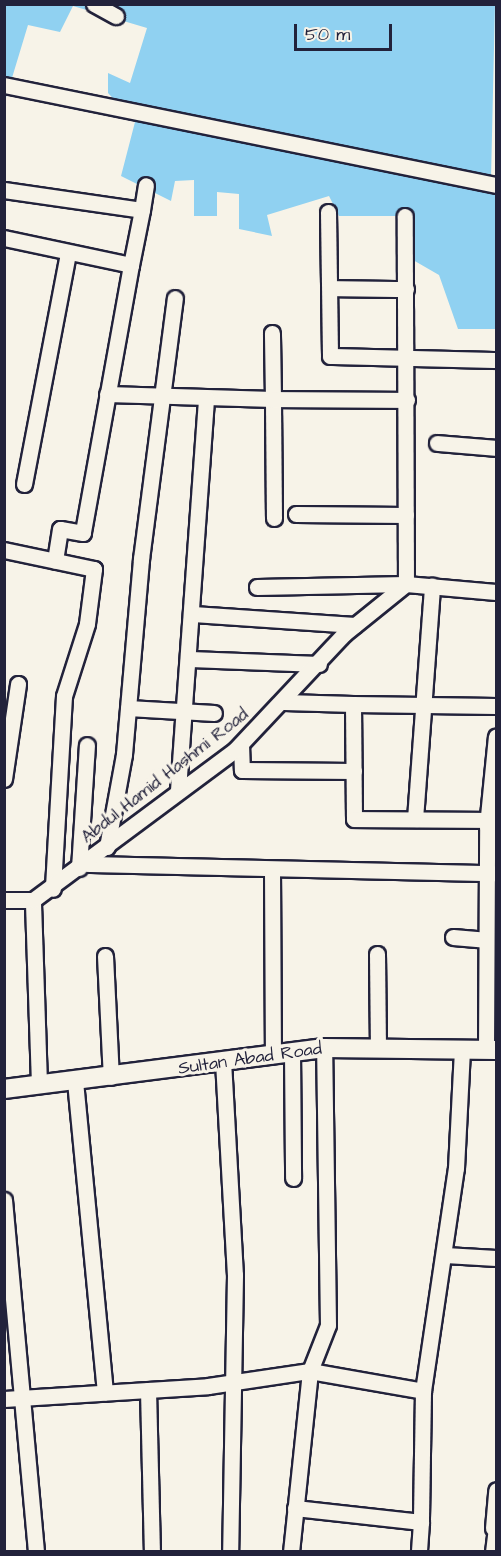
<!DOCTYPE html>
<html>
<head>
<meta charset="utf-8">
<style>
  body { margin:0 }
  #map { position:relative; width:501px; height:1556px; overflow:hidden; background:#f7f3e8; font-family:"Architects Daughter",sans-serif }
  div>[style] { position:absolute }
  .water>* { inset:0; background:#90d1f1 }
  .roads { filter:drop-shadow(2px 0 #22223b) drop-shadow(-2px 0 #22223b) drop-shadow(0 2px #22223b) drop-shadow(0 -2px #22223b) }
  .minor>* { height:15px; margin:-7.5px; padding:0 7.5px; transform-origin:7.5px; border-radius:7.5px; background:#f7f3e8 }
  .tertiary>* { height:18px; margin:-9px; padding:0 9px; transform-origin:9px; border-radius:9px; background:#f7f3e8 }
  span { translate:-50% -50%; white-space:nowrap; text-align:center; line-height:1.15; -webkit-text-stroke:6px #f7f3e8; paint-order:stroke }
  .street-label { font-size:18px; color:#22223b }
  .frame { position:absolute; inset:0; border:6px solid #22223b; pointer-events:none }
  .scale { position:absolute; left:294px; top:24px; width:98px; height:27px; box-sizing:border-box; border:3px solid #22223b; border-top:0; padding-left:8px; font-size:18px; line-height:21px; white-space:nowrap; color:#22223b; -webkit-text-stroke:4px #f7f3e8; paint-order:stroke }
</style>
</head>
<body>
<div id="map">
  <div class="water">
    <div style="clip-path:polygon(5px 5px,495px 5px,491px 178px,496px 181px,496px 329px,458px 329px,439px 275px,413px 260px,404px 216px,339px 216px,329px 196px,267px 215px,272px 236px,239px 229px,239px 194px,217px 192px,217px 216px,194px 216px,194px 180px,175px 181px,171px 201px,121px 176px,135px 122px,108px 93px,108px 73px,130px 83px,147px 28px,73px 6px,60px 32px,28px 25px,5px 101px)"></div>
  </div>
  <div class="roads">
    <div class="minor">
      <div style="left:94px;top:4px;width:25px;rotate:29deg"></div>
      <div style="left:4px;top:85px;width:502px;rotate:11.49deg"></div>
      <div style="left:4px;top:190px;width:139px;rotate:8.2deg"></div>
      <div style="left:142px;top:210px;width:56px;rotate:101.3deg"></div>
      <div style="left:142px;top:210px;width:25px;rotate:-81deg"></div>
      <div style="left:328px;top:212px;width:144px;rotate:89.2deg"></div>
      <div style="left:330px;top:356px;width:166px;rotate:1.4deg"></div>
      <div style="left:4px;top:238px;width:130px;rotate:12deg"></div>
      <div style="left:131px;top:265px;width:272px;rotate:100.2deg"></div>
      <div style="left:83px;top:533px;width:23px;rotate:-170deg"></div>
      <div style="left:60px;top:529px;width:32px;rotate:99deg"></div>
      <div style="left:330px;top:288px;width:76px;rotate:0.8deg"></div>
      <div style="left:107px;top:394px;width:166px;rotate:1.7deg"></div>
      <div style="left:273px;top:399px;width:66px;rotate:-90.9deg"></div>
      <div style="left:437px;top:443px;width:59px;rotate:4.8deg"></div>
      <div style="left:24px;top:484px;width:235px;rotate:-79.2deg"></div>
      <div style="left:296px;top:514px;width:110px;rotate:0.5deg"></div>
      <div style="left:274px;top:518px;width:119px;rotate:-90.5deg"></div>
      <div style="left:273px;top:399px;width:134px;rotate:0.4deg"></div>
      <div style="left:4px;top:550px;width:92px;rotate:11.9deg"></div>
      <div style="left:94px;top:569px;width:55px;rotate:97.3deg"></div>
      <div style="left:87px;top:624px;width:76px;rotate:107.7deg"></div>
      <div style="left:64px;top:696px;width:193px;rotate:93.3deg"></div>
      <div style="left:257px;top:587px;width:149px;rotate:-1.2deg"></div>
      <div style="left:406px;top:584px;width:368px;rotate:-90.2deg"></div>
      <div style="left:193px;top:614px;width:162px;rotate:3.9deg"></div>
      <div style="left:190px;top:659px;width:129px;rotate:2.2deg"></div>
      <div style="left:284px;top:702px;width:69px;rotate:1.7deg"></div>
      <div style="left:353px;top:704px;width:115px;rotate:89.5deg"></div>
      <div style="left:354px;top:819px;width:134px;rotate:0.4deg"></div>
      <div style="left:353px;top:704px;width:143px;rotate:0.8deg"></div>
      <div style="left:128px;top:708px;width:86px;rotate:3.3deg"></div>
      <div style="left:241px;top:744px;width:26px;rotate:88deg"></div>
      <div style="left:242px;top:770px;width:112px;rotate:0.5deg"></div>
      <div style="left:4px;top:779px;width:96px;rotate:-81.6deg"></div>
      <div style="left:178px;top:790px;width:393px;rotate:-85.9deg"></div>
      <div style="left:415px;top:819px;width:234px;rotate:-85.8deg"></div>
      <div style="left:107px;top:847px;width:95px;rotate:-79.6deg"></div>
      <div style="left:124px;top:754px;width:196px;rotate:-85deg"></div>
      <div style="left:141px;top:559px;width:263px;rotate:-82.6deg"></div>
      <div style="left:87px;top:864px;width:409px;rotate:1.3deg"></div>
      <div style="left:79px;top:868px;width:123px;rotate:-86.3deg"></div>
      <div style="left:272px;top:870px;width:184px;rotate:89.7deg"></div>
      <div style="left:4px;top:900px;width:29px"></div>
      <div style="left:453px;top:937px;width:32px;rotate:5deg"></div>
      <div style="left:377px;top:954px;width:94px;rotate:89.4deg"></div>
      <div style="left:105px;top:956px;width:121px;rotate:87.2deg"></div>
      <div style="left:486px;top:1050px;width:224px;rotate:-89.7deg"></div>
      <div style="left:487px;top:826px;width:90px;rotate:-84.3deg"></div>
      <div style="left:292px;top:1052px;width:126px;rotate:89.5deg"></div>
      <div style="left:223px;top:1061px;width:214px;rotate:86.8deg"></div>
      <div style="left:235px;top:1275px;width:277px;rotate:91deg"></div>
      <div style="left:75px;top:1081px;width:313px;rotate:84.5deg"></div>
      <div style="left:39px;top:1084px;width:184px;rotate:-91.9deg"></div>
      <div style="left:33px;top:900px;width:252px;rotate:-36.6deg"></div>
      <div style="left:235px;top:750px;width:159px;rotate:-46.8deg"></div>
      <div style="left:344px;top:634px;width:80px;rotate:-38.9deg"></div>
      <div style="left:406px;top:584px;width:90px;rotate:5.1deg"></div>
      <div style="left:4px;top:1200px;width:353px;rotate:84.8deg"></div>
      <div style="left:445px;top:1255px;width:51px;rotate:3.4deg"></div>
      <div style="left:148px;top:1390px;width:162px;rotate:88.6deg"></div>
      <div style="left:423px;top:1391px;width:225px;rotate:-81.6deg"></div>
      <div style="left:456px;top:1168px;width:118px;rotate:-87.1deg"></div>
      <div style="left:4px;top:1399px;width:204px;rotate:-3.6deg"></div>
      <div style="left:208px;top:1386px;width:103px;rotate:-8.4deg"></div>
      <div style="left:310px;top:1371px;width:115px;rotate:10deg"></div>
      <div style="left:423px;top:1391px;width:131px;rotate:90.9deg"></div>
      <div style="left:295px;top:1508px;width:127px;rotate:6.3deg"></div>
      <div style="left:421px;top:1522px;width:30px;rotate:94deg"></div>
      <div style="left:493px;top:1528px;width:38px;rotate:-85deg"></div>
      <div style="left:291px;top:1552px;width:182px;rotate:-84deg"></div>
      <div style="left:310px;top:1371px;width:49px;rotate:-68.6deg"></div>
      <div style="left:328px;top:1325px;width:277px;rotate:-90.8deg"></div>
      <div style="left:493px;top:1552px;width:23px;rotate:-83deg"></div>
    </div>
    <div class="tertiary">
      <div style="left:4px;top:1089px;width:323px;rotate:-7.3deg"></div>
      <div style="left:324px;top:1048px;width:172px;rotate:0.7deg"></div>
    </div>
  </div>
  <div class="street-label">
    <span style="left:165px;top:776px;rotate:-38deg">Abdul Hamid Hashmi Road</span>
    <span style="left:250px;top:1059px;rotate:-8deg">Sultan Abad Road</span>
  </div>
  <div class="frame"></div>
  <div class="scale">50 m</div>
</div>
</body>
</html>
